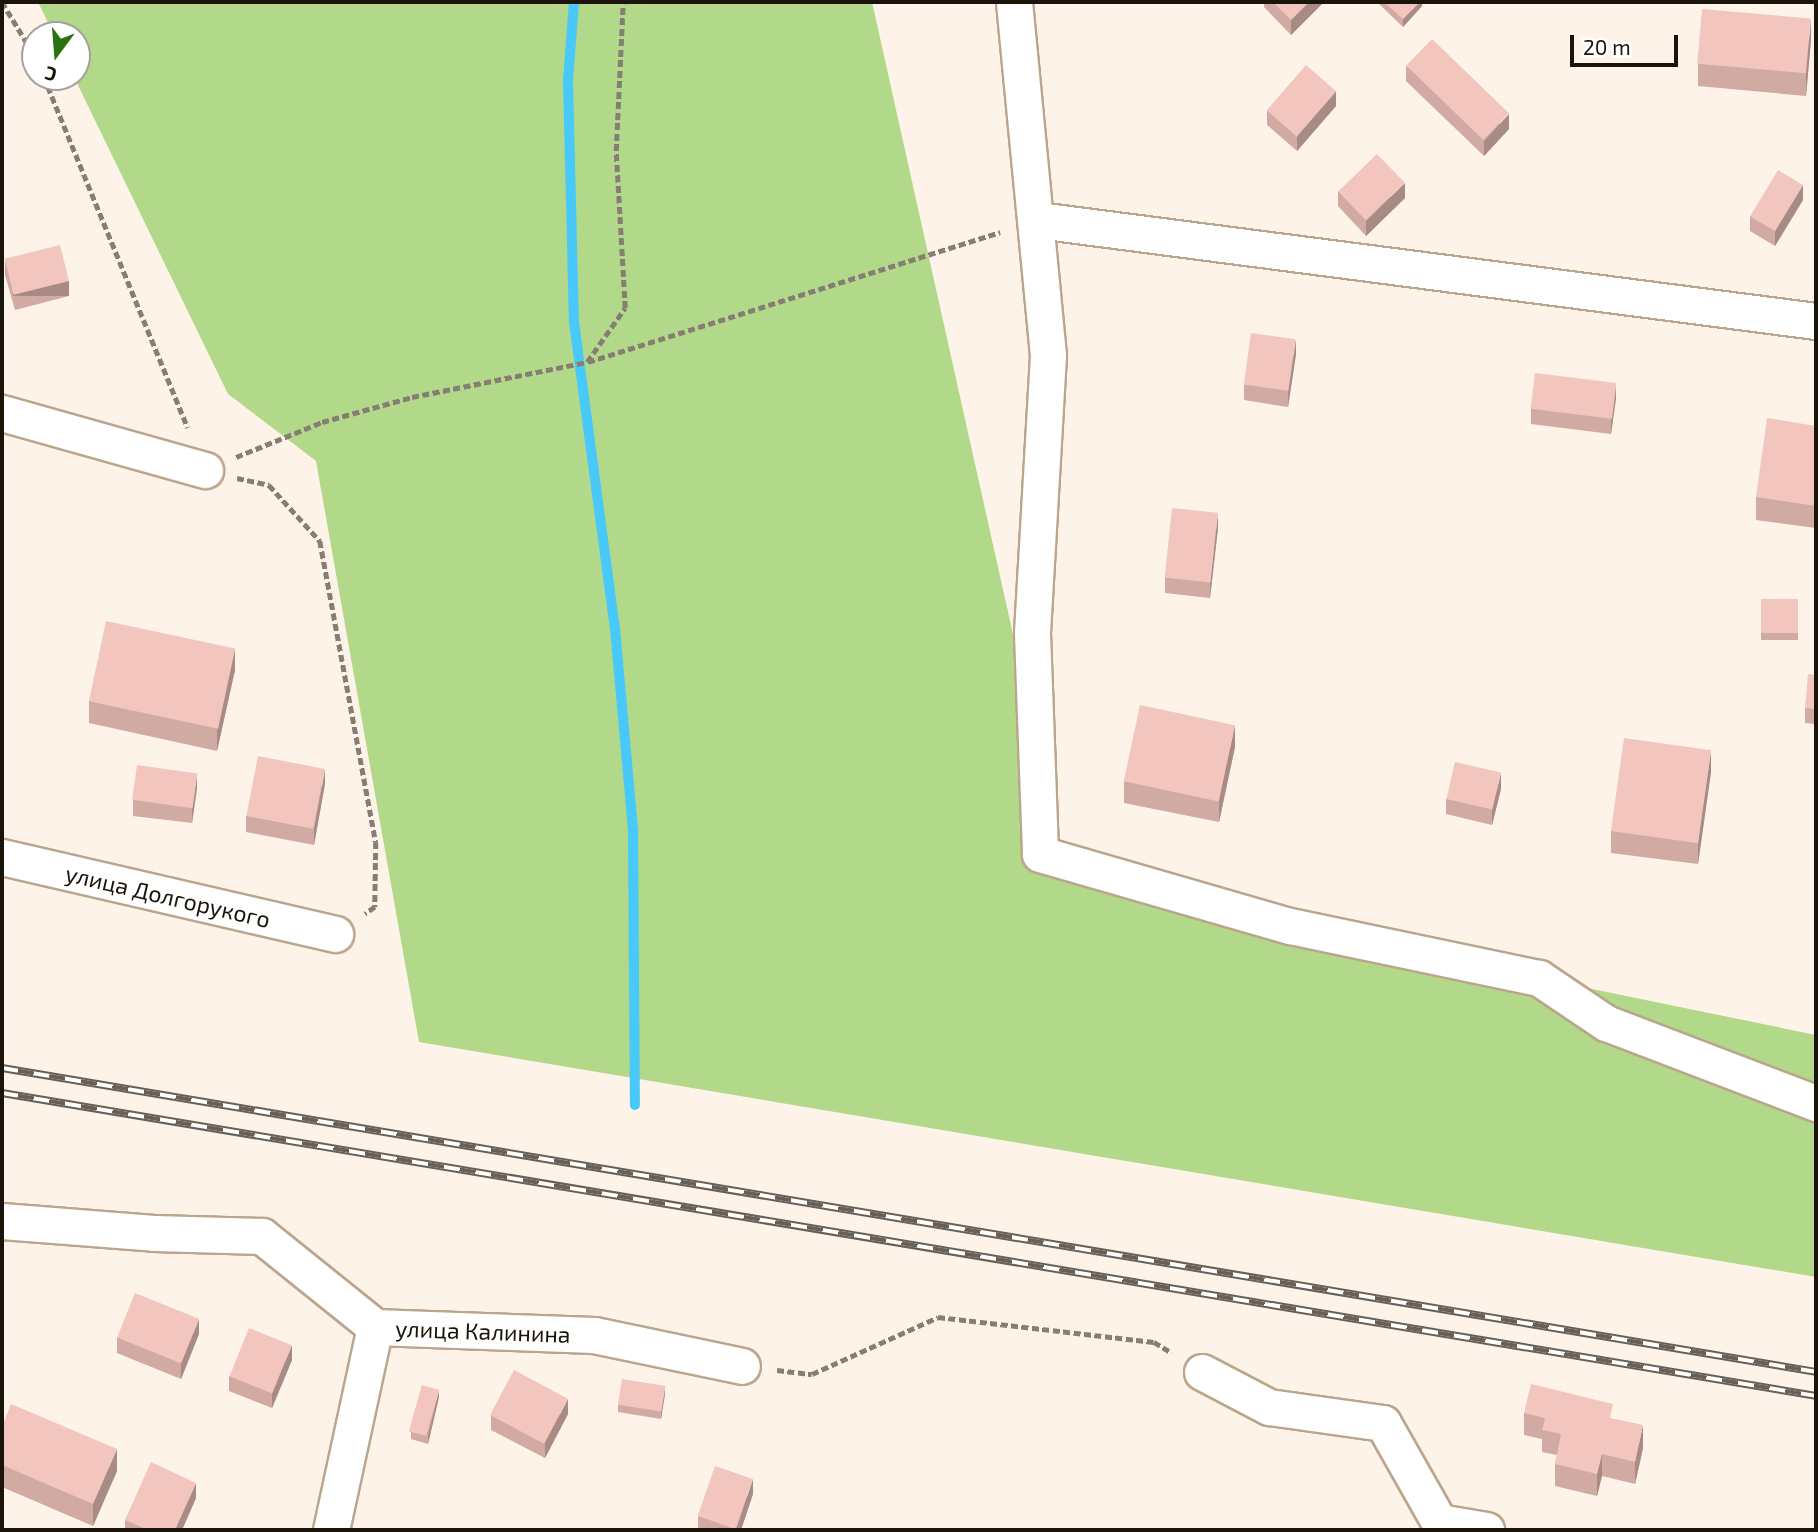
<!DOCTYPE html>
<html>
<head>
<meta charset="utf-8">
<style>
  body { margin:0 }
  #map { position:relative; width:1818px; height:1532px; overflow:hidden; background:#fdf3e9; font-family:"Exo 2",sans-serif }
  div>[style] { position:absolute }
  .green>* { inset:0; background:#b2d889 }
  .stream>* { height:10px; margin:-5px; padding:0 5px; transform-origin:5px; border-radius:5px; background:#48c9fa }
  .path>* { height:4.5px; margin-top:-2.25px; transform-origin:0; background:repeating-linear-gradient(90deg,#867d73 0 7px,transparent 0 10.5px) }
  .roads { filter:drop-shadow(2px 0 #bba58c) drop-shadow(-2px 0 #bba58c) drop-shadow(0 2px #bba58c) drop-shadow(0 -2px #bba58c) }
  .minor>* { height:35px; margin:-17.5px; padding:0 17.5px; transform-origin:17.5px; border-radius:17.5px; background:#fff }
  .rail>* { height:8px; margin-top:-4px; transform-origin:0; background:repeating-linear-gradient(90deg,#fff 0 16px,#686056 0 32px); box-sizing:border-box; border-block:2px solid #686056 }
  .wall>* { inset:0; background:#d0aaa3; transform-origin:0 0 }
  .shaded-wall>* { inset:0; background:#a98b85; transform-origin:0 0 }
  .building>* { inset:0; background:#f2c6be; transform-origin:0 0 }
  span { translate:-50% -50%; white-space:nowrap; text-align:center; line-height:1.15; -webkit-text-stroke:5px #fff; paint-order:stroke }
  .street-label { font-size:23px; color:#1b140a }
  .frame { position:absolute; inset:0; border:4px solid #1b140a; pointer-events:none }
  .north { position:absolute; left:21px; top:21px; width:70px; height:70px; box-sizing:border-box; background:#fff; border:2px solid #a4a19d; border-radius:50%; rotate:196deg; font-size:19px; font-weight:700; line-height:28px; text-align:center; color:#1b140a }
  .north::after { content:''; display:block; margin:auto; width:24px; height:32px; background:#2a7112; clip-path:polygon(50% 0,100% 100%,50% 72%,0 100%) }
  .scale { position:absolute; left:1570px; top:35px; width:108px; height:32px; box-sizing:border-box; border:4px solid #1b140a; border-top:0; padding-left:9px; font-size:21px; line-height:24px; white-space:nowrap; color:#1b140a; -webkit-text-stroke:5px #fff; paint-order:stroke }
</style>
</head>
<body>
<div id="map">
  <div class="green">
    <div style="clip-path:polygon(38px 2px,872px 2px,1068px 881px,1816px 1035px,1816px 1277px,419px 1042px,316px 461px,228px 394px,74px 77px,77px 35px,54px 35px)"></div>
  </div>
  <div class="stream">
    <div style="left:574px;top:2px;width:78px;rotate:94.4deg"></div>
    <div style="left:568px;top:80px;width:242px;rotate:88.6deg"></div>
    <div style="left:574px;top:322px;width:309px;rotate:82.4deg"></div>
    <div style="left:615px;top:628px;width:204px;rotate:84.9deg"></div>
    <div style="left:633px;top:831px;width:274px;rotate:89.6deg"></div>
  </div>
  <div class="path">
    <div style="left:2px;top:2px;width:63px;rotate:58.6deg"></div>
    <div style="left:44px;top:77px;width:379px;rotate:67.7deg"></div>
    <div style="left:588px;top:362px;width:432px;rotate:-17.5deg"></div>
    <div style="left:236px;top:457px;width:93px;rotate:-22.1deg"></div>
    <div style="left:322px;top:422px;width:93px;rotate:-15.5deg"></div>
    <div style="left:412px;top:397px;width:178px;rotate:-11.3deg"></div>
    <div style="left:587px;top:362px;width:66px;rotate:-54.9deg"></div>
    <div style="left:625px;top:308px;width:157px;rotate:-93.3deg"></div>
    <div style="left:616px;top:151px;width:149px;rotate:-87.3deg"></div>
    <div style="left:237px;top:478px;width:33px;rotate:12deg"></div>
    <div style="left:269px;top:485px;width:76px;rotate:47.7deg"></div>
    <div style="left:320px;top:541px;width:306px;rotate:79.5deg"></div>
    <div style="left:376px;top:842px;width:65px;rotate:90.9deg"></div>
    <div style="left:375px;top:907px;width:12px;rotate:145deg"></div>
    <div style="left:777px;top:1370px;width:35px;rotate:7deg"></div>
    <div style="left:812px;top:1374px;width:138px;rotate:-24.3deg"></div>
    <div style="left:938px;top:1317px;width:217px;rotate:6.6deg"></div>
    <div style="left:1154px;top:1342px;width:21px;rotate:31deg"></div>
  </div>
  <div class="roads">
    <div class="minor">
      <div style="left:1014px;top:2px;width:355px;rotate:84.5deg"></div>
      <div style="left:1048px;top:355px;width:278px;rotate:93.3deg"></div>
      <div style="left:1032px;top:633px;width:221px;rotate:87.9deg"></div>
      <div style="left:1040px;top:854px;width:260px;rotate:16.1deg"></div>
      <div style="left:1290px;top:926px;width:254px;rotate:11.8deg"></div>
      <div style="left:1539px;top:978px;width:81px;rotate:33.9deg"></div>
      <div style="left:1606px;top:1023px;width:225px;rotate:20.9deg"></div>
      <div style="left:1038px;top:220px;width:785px;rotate:7.4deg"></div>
      <div style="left:2px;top:413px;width:211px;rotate:15.7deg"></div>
      <div style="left:2px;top:857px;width:342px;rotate:13deg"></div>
      <div style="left:2px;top:1221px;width:152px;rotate:4.5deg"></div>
      <div style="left:154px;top:1233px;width:108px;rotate:1.6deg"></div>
      <div style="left:262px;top:1236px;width:145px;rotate:38.8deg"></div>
      <div style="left:375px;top:1327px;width:219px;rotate:2.1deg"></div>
      <div style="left:594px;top:1335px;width:151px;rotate:11.8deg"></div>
      <div style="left:1202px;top:1372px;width:76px;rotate:27.6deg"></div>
      <div style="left:1269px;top:1407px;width:115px;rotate:8deg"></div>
      <div style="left:1383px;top:1423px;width:114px;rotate:60.5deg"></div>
      <div style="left:1439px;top:1522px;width:48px;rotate:9.7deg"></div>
      <div style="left:331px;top:1530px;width:208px;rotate:-77.8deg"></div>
    </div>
  </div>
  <div class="rail">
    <div style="left:2px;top:1068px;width:1839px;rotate:9.51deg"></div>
    <div style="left:2px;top:1093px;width:1839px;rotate:9.48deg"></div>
  </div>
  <div class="wall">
    <div style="clip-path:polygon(1264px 2px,1324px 2px,1291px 35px,1264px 7px)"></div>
    <div style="clip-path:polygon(1377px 2px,1422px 2px,1422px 6px,1403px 27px)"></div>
    <div style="clip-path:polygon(1811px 40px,1806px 96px,1698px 86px,1698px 64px)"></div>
    <div style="clip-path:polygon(1406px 66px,1509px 129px,1484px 156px,1406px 81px)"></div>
    <div style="clip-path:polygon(1336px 106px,1297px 151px,1267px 125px,1267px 110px)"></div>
    <div style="clip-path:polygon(1338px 191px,1405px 198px,1366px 236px,1338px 206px)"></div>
    <div style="clip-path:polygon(1803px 200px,1775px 246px,1750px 231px,1750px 216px)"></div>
    <div style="clip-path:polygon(5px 260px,69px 296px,15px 310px,5px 275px)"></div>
    <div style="clip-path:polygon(1296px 354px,1288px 407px,1244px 400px,1244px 385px)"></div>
    <div style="clip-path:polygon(1616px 398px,1611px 434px,1531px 424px,1531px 409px)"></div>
    <div style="clip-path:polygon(1816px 426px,1816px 528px,1756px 520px,1756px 497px)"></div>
    <div style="clip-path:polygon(1218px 528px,1210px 598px,1165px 593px,1165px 578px)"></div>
    <div style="left:1761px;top:599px;width:37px;height:41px"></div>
    <div style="clip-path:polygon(235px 670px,217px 751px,89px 723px,89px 701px)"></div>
    <div style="clip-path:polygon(1816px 675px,1816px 724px,1805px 723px,1805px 708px)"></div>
    <div style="clip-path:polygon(1235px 747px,1219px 822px,1124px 803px,1124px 781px)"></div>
    <div style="clip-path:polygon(1711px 772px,1698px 864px,1611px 853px,1611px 831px)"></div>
    <div style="clip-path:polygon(325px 784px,314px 845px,246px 832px,246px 816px)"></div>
    <div style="clip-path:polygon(197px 788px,192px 823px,133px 816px,133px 800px)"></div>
    <div style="clip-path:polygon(1501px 789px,1492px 825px,1446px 814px,1446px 799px)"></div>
    <div style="clip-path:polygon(199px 1334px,181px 1379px,117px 1353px,117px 1338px)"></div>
    <div style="clip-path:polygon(292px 1360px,272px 1408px,229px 1391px,229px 1376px)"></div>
    <div style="clip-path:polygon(665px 1394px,661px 1419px,618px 1412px,618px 1405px)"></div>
    <div style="clip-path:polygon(439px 1397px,428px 1444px,411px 1439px,411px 1432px)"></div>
    <div style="clip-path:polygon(1524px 1413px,1613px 1419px,1643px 1448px,1635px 1484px,1602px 1476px,1597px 1496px,1555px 1486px,1555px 1464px,1557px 1455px,1542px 1452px,1542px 1439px,1524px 1435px)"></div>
    <div style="clip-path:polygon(568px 1414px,545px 1458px,491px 1430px,491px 1415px)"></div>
    <div style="clip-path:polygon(2px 1427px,117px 1471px,93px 1526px,2px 1487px)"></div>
    <div style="clip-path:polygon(753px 1494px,741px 1530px,698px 1530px,698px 1516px)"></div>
    <div style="clip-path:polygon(196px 1498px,182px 1530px,125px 1530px,125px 1520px)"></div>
  </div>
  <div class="shaded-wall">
    <div style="clip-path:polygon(1309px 2px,1324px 2px,1291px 35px,1291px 20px)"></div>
    <div style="clip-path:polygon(1420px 2px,1422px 2px,1422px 6px,1403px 27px,1403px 19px)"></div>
    <div style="clip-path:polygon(1811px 18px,1811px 40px,1806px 96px,1806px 74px)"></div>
    <div style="clip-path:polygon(1336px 91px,1336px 106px,1297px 151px,1297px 136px)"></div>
    <div style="clip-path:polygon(1509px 114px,1509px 129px,1484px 156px,1484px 141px)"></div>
    <div style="clip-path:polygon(1405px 183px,1405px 198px,1366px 236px,1366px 221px)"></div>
    <div style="clip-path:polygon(1803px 185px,1803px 200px,1775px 246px,1775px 231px)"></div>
    <div style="left:69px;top:281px;width:15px;height:56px;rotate:90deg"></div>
    <div style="clip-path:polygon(1296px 339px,1296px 354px,1288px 407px,1288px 392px)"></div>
    <div style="clip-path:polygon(1616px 383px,1616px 398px,1611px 434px,1611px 419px)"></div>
    <div style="clip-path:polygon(1218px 513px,1218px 528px,1210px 598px,1210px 583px)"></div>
    <div style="clip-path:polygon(235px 648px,235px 670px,217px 751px,217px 729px)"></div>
    <div style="clip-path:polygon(1235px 725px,1235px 747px,1219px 822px,1219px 800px)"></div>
    <div style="clip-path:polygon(1711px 750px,1711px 772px,1698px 864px,1698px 842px)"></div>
    <div style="clip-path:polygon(325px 769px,325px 784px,314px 845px,314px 830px)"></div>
    <div style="clip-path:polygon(197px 773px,197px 788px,192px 823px,192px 808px)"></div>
    <div style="clip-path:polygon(1501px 773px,1501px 789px,1492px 825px,1492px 810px)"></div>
    <div style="clip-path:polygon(199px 1319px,199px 1334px,181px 1379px,181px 1364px)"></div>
    <div style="clip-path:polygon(292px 1345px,292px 1360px,272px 1408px,272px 1393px)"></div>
    <div style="clip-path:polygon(665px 1386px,665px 1394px,661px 1419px,661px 1411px)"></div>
    <div style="clip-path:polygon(439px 1390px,439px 1397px,428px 1444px,428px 1436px)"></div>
    <div style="clip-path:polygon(568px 1399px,568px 1414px,545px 1458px,545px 1443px)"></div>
    <div style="clip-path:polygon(1643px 1425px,1643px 1448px,1635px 1484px,1635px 1462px)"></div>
    <div style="clip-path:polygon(117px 1449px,117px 1471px,93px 1526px,93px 1504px)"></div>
    <div style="clip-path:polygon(1602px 1454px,1602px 1476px,1597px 1496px,1597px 1474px)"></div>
    <div style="clip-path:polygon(753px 1479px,753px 1494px,741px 1530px,736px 1530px)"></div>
    <div style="clip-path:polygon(196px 1483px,196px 1498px,182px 1530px,175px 1530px)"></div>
  </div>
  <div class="building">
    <div style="clip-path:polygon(1273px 2px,1309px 2px,1291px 20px)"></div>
    <div style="clip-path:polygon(1384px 2px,1420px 2px,1403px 19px)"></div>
    <div style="left:1702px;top:9px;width:109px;height:55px;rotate:5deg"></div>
    <div style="left:1432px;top:39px;width:107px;height:37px;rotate:44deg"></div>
    <div style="left:1306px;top:65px;width:40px;height:60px;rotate:41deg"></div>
    <div style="left:1377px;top:154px;width:40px;height:54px;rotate:46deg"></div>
    <div style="left:1778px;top:170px;width:29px;height:54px;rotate:31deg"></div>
    <div style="left:60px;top:245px;width:37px;height:57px;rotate:76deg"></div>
    <div style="left:1251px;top:333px;width:45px;height:52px;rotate:8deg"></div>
    <div style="left:1535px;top:373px;width:82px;height:36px;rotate:7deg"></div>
    <div style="clip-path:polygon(1767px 418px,1816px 426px,1816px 506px,1756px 497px)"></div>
    <div style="left:1172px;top:508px;width:46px;height:70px;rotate:6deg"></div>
    <div style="left:1761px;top:599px;width:37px;height:34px"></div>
    <div style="left:106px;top:621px;width:132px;height:82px;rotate:12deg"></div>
    <div style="clip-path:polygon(1808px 674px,1816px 675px,1816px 709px,1805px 708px)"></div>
    <div style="left:1140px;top:705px;width:97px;height:78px;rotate:12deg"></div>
    <div style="left:1624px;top:738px;width:88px;height:94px;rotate:8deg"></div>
    <div style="left:258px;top:756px;width:68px;height:61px;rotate:11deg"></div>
    <div style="left:1455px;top:762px;width:47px;height:38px;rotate:13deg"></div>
    <div style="left:137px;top:765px;width:61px;height:35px;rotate:8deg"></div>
    <div style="left:135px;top:1293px;width:69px;height:48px;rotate:22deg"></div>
    <div style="left:249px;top:1328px;width:46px;height:52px;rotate:22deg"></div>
    <div style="left:514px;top:1370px;width:61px;height:51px;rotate:28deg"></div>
    <div style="left:622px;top:1379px;width:44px;height:26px;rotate:9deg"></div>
    <div style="clip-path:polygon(1531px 1384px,1613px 1404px,1610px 1418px,1643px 1425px,1635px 1462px,1602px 1454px,1597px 1474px,1555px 1464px,1561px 1434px,1542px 1430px,1545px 1418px,1524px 1413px)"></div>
    <div style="left:422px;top:1385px;width:18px;height:48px;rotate:16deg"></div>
    <div style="clip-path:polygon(11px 1404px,117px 1449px,93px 1504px,2px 1465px,2px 1427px)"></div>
    <div style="clip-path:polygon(151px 1462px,196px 1483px,175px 1530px,148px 1530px,125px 1520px)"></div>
    <div style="left:715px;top:1466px;width:40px;height:53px;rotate:19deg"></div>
  </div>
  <div class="street-label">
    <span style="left:168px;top:896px;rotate:13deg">улица Долгорукого</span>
    <span style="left:483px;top:1331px;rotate:2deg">улица Калинина</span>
  </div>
  <div class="frame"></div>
  <div class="north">С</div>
  <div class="scale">20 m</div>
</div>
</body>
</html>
